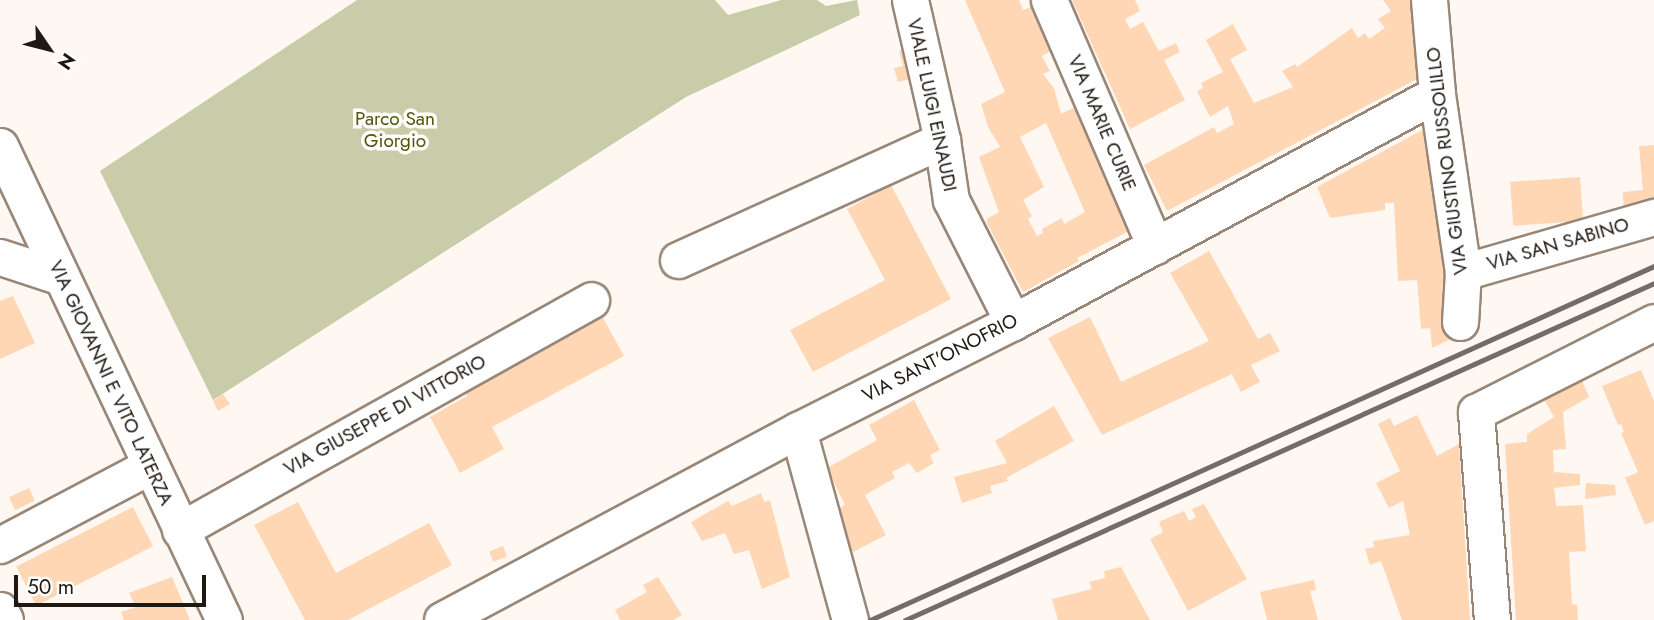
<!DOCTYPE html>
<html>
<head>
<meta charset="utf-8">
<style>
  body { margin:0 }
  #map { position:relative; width:1654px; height:620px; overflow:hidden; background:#fff7f1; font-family:Jost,sans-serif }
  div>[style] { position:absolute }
  .green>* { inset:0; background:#c8cca9 }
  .building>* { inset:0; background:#ffd7b5; transform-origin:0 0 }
  .roads { filter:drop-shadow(2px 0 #988778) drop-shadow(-2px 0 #988778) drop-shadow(0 2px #988778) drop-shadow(0 -2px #988778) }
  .minor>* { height:35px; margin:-17.5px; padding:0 17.5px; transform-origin:17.5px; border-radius:17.5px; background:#fff }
  .rail>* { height:5px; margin:-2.5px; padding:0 2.5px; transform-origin:2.5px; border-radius:2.5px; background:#736d67 }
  span { translate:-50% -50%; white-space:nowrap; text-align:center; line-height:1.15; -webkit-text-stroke:7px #fff; paint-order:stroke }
  .street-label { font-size:19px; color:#1f1913 }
  .park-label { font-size:19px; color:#525506 }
  .north { position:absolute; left:14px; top:14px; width:70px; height:70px; -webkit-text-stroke:5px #fff; paint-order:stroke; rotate:125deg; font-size:19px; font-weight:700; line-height:28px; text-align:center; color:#1f1913 }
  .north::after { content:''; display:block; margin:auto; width:24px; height:32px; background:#1f1913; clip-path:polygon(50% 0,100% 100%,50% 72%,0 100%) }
  .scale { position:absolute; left:14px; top:575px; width:192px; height:32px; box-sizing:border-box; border:4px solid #1f1913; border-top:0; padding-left:9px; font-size:21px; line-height:24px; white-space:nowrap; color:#1f1913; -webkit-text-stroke:5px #fff; paint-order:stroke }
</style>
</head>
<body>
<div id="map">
  <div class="green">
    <div style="clip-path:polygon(357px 0,715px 0,728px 15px,781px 0,817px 0,826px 6px,857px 0,860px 15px,686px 97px,213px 400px,100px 171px)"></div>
  </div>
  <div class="building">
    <div style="clip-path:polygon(evenodd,965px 0,1019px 0,1023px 10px,1031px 7px,1051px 51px,1042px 56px,1050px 71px,1043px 74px,1054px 88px,1061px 114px,1080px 105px,1135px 228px,1077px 258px,1079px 261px,1023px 292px,987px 223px,987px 219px,999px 212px,979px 157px,1000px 147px,988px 127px,981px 104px,1005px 92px,965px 0,1046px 123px,1085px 212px,1064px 224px,1062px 218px,1042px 229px,1043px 233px,1037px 236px,1028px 219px,1032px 216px,1023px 200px,1044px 187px,1020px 137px,1046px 123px)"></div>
    <div style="clip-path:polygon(1072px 0,1135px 0,1140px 11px,1125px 19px,1130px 29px,1143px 22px,1159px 51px,1176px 43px,1180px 52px,1164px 60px,1185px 100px,1130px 129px)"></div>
    <div style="clip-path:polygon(1383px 0,1413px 0,1419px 78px,1167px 211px,1144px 165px,1214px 127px,1217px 133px,1234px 124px,1228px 106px,1210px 117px,1197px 91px,1203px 88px,1201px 83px,1223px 72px,1206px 40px,1233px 24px,1247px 50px,1230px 59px,1254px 103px,1293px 87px,1282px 71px,1295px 64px,1297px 67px,1352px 28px,1358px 38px,1365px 33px,1369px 39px,1385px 28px,1378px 19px,1391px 11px)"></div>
    <div style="clip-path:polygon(909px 49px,915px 78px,898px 82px,894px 68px,903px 66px,899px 51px)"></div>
    <div style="clip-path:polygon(1437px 122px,1451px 339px,1432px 348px,1430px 328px,1421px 329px,1417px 280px,1398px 281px,1394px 203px,1385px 203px,1385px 210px,1330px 218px,1317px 187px)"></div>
    <div style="clip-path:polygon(1654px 145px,1654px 207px,1624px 216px,1623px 192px,1643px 190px,1639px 146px)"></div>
    <div style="left:1580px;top:177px;width:44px;height:70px;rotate:86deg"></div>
    <div style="clip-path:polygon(891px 185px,951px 299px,813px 372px,790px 330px,885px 280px,847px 209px)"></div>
    <div style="clip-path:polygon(1209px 251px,1258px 339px,1270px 333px,1280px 351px,1251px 365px,1260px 382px,1241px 392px,1232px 374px,1102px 435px,1048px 338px,1090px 317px,1121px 382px,1209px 341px,1170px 273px)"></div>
    <div style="clip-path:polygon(13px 296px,35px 343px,0 359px,0 301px)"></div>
    <div style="clip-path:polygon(597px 307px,624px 356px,492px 427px,504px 449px,460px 473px,430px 417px,467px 396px,460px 382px)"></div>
    <div style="clip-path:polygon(1641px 370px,1654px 401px,1654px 521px,1645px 525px,1625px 478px,1638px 472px,1621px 433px,1624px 432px,1621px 424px,1618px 425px,1602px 386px)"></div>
    <div style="clip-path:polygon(1580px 376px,1589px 397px,1563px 412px,1566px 449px,1553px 450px,1554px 472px,1580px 474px,1580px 485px,1554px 488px,1556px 506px,1583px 505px,1586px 551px,1569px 552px,1572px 604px,1577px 605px,1578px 620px,1516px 620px,1505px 444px,1527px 442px,1527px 434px,1554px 417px,1541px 394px)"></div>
    <div style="clip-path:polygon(223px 394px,230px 404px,218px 411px,213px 401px)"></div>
    <div style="clip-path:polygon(914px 400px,940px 450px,930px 455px,934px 463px,917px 473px,909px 463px,892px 472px,895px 478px,865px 495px,886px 535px,853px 552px,833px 511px,845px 505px,827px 468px,877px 440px,869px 425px)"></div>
    <div style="clip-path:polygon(1054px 406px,1074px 441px,1006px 478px,1008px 481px,990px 486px,992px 493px,962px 503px,954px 477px,1007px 463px,995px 441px)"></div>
    <div style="clip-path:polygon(1417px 415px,1437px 456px,1459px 444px,1470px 620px,1402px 620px,1381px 561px,1370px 565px,1365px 549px,1374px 547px,1373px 541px,1410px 535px,1403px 501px,1389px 508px,1376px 483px,1400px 471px,1378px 424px,1390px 418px,1394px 426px)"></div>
    <div style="clip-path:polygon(1586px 483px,1615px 485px,1616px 495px,1585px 499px)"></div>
    <div style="left:29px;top:488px;width:14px;height:22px;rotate:65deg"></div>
    <div style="clip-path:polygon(761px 493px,764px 502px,770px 500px,790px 577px,762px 589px,749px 550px,734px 554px,725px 533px,702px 541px,691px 522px,728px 501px,732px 506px)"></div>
    <div style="clip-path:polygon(298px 502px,336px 573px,429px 523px,452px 565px,348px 620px,305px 620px,254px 525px)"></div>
    <div style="clip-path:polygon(1204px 504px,1247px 579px,1188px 611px,1150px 539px,1163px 532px,1159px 522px,1184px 511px,1189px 521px,1196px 517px,1192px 509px)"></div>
    <div style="left:133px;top:507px;width:44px;height:131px;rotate:63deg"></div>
    <div style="left:503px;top:546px;width:11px;height:15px;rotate:68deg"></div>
    <div style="clip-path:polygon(1121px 567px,1150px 620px,1058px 620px,1052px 599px,1092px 589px,1089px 582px,1105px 578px,1104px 571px)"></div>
    <div style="clip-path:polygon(172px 577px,190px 620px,124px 620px,121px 612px,136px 607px,129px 593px)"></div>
    <div style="clip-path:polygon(658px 577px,682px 615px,673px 620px,620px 620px,615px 610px,647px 592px,643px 585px)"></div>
    <div style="clip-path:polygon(1314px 580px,1316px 590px,1310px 591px,1318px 620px,1267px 620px,1260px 592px)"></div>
  </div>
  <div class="roads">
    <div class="minor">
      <div style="left:910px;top:0;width:144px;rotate:77.1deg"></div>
      <div style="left:942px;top:140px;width:61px;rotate:81.5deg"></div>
      <div style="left:951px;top:200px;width:137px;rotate:63.1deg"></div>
      <div style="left:1049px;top:0;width:268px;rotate:66.7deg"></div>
      <div style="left:1429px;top:0;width:94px;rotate:85.1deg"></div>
      <div style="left:1437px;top:94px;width:180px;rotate:81.7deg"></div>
      <div style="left:1463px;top:272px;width:50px;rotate:93.4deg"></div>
      <div style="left:0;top:146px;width:524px;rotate:64.71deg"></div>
      <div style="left:0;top:257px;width:64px;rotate:18.2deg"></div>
      <div style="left:678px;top:260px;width:290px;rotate:-24.4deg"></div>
      <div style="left:1463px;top:272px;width:199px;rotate:-16.1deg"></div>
      <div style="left:798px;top:430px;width:197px;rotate:74.7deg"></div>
      <div style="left:180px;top:530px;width:471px;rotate:-29.2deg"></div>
      <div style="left:0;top:545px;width:170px;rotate:-27.8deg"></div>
      <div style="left:0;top:610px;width:11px;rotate:63deg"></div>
      <div style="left:442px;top:620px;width:404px;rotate:-28.1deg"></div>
      <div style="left:798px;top:430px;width:241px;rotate:-26.7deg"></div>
      <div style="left:1013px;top:322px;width:481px;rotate:-28.3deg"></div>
      <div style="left:1492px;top:620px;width:209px;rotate:-94.4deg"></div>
      <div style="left:1476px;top:412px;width:199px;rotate:-26.8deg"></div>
    </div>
  </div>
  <div class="rail">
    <div style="left:870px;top:620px;width:860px;rotate:-24.3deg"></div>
    <div style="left:905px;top:620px;width:821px;rotate:-24.22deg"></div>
  </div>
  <div class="street-label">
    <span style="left:932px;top:105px;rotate:78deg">VIALE LUIGI EINAUDI</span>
    <span style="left:1102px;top:123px;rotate:67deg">VIA MARIE CURIE</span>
    <span style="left:1447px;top:161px;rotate:-97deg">VIA GIUSTINO RUSSOLILLO</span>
    <span style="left:1558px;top:244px;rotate:-16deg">VIA SAN SABINO</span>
    <span style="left:940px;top:358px;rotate:-27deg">VIA SANT'ONOFRIO</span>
    <span style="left:111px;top:383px;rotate:65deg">VIA GIOVANNI E VITO LATERZA</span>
    <span style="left:385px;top:415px;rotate:-29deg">VIA GIUSEPPE DI VITTORIO</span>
  </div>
  <div class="park-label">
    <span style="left:395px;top:130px">Parco San<br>Giorgio</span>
  </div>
  <div class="north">N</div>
  <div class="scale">50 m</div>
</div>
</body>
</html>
